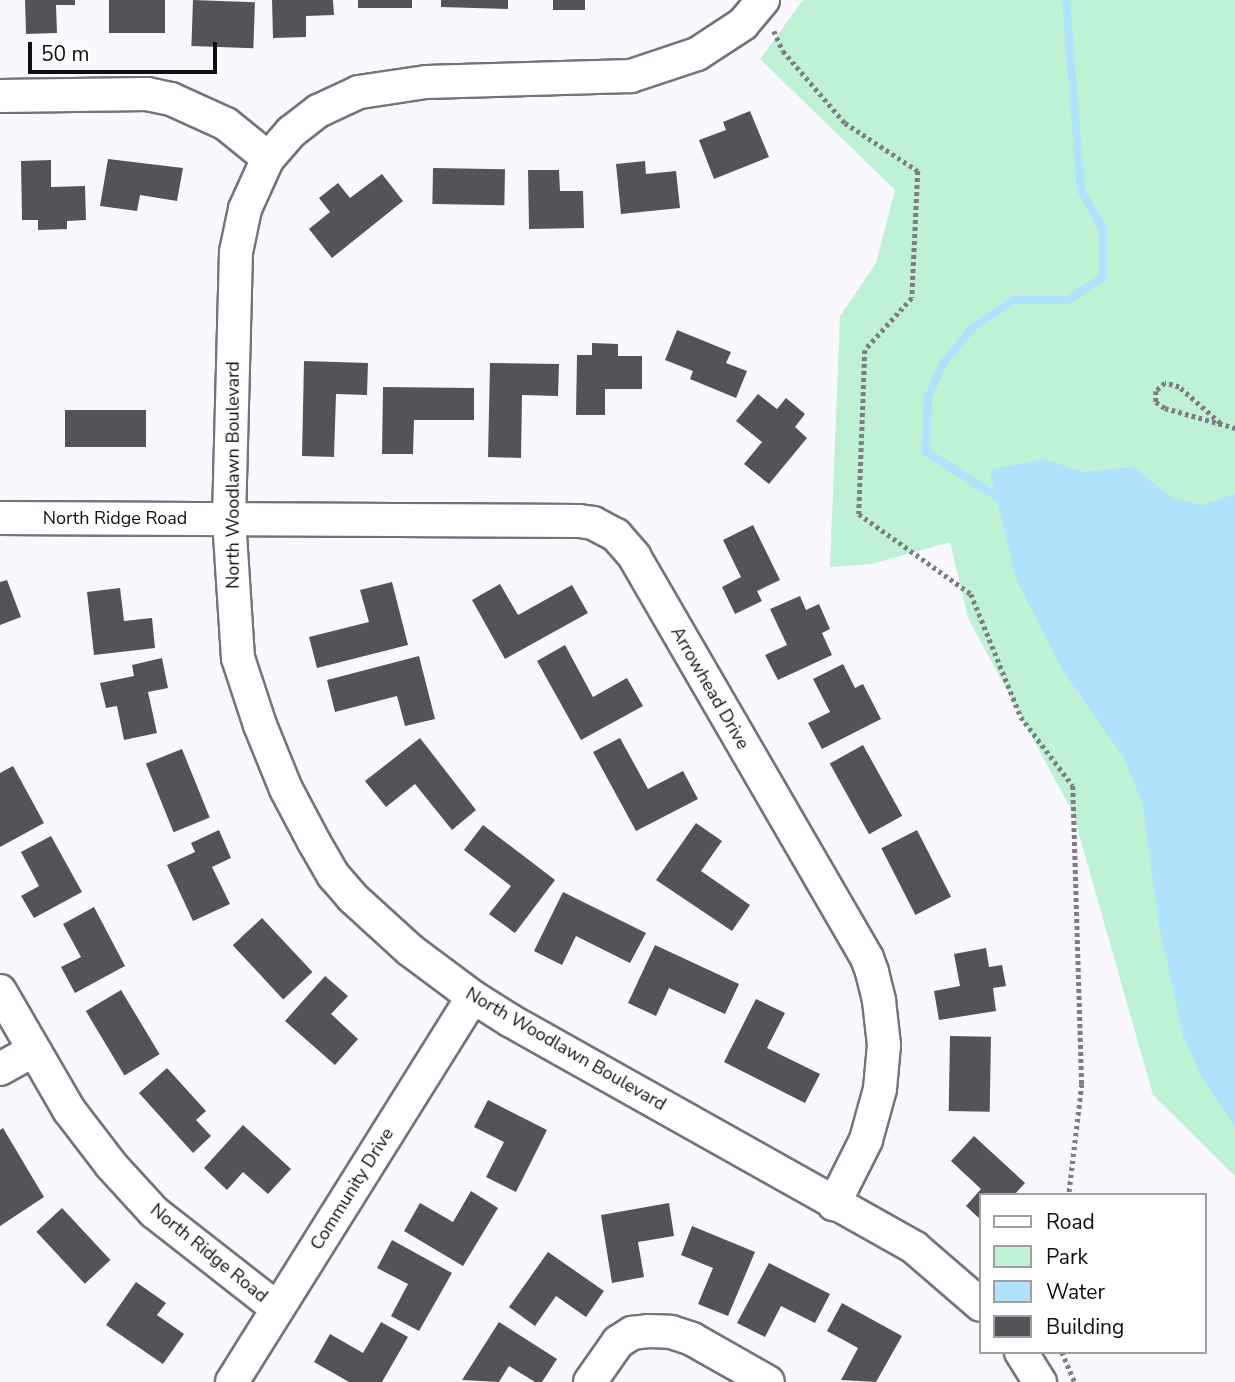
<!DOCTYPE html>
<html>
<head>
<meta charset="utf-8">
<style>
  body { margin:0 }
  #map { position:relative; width:1235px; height:1382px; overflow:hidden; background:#f9f8ff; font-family:"Nunito Sans",sans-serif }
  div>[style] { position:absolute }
  .green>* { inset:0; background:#bff2d4 }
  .water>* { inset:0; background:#b0e1fd }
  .stream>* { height:8px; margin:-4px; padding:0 4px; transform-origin:4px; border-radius:4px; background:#b0e1fd }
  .building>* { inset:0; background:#56525a; transform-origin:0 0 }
  .path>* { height:4.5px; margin-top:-2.25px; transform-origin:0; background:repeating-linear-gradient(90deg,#7e7d82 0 3.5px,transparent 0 7px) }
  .roads { filter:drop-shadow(2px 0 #74747d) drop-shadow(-2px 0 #74747d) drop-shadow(0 2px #74747d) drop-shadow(0 -2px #74747d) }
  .minor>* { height:32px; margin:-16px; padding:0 16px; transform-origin:16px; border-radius:16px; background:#fff }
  span { translate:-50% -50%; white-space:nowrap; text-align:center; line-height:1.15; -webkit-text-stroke:7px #fff; paint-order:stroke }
  .street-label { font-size:18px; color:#0f0f12 }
  .legend { position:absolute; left:979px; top:1193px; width:228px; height:161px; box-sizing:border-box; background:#fff; border:2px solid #9f9fa0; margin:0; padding:9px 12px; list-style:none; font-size:21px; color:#0f0f12 }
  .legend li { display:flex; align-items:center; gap:14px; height:35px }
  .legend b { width:35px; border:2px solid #9f9fa0 }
  .scale { position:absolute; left:28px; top:42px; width:189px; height:32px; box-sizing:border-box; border:4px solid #0f0f12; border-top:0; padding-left:9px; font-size:21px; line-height:24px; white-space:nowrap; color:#0f0f12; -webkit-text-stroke:5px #fff; paint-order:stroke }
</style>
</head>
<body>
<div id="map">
  <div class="green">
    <div style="clip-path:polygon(803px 0,1235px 0,1235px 1176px,1153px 1095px,1073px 813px,968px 618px,950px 542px,872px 564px,830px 567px,840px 316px,876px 263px,895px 190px,760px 59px)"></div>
  </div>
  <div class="water">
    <div style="clip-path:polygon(1044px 459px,1082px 472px,1134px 467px,1173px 499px,1203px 505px,1235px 494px,1235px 1126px,1203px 1080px,1183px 1035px,1159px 925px,1143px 805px,1124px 758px,1063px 671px,1016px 579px,990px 470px)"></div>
  </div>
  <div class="stream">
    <div style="left:996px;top:496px;width:83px;rotate:-147.8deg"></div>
    <div style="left:926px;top:452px;width:54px;rotate:-87.9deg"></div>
    <div style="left:928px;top:398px;width:36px;rotate:-67deg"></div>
    <div style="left:942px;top:365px;width:48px;rotate:-51deg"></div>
    <div style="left:972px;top:328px;width:50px;rotate:-33.7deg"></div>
    <div style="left:1014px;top:300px;width:54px"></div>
    <div style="left:1068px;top:300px;width:42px;rotate:-33.3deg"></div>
    <div style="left:1103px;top:277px;width:48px;rotate:-90deg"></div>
    <div style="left:1103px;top:229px;width:45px;rotate:-119.4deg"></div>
    <div style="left:1081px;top:190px;width:191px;rotate:-94.5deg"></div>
  </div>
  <div class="building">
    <div style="clip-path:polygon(25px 0,75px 0,75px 5px,56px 5px,57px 33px,26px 34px)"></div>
    <div style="left:109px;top:0;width:56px;height:33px"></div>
    <div style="left:193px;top:0;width:62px;height:46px;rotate:2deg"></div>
    <div style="clip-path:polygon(272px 0,333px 0,334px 15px,306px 16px,306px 37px,273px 38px)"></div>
    <div style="left:358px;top:0;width:54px;height:8px"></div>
    <div style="clip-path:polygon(441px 0,508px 0,508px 9px,441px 7px)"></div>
    <div style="left:553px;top:0;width:32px;height:10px"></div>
    <div style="clip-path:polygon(750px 111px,769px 157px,714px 179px,699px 140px,726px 130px,723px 122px)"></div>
    <div style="clip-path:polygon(108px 159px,183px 168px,177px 201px,140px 195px,137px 211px,100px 206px)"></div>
    <div style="clip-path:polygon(51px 160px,51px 187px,85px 186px,86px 220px,67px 221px,67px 229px,38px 230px,38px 220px,22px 220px,21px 161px)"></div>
    <div style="clip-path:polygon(645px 161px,646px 174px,676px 171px,680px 208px,621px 214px,616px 164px)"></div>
    <div style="left:433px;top:168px;width:72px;height:36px;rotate:1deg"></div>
    <div style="clip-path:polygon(528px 170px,559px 170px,560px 191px,583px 191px,584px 228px,529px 229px)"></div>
    <div style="clip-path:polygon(382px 174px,403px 201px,332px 258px,309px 229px,330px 212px,319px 198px,338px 183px,350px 198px)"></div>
    <div style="clip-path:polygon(677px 330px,731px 352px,726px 363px,747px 371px,736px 398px,690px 379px,693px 371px,665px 360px)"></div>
    <div style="clip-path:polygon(592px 343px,618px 344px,618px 356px,642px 356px,642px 389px,605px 389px,605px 415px,576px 415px,577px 355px,592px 355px)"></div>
    <div style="clip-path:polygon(304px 361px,368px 363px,367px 395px,336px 394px,334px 457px,302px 456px)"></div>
    <div style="clip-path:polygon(490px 363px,559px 364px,558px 396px,522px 395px,521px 458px,488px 457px)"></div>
    <div style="clip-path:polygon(383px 387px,474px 388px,474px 420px,414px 420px,413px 454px,382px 454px)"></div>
    <div style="clip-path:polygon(758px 394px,777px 409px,786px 398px,805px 414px,795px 427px,807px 438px,769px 484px,744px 464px,762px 442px,736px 421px)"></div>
    <div style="left:146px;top:410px;width:37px;height:81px;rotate:90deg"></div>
    <div style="clip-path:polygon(753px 525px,780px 580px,757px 591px,762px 601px,735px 614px,722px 587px,741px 577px,723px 540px)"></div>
    <div style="clip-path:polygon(7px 580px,21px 617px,0 625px,0 582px)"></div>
    <div style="clip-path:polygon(392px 582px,408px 645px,317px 668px,309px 637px,369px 622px,360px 590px)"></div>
    <div style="clip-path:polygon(500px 584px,518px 615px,572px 585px,588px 613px,505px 659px,472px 600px)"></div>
    <div style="clip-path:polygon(120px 588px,124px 621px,152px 618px,155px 648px,94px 655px,87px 592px)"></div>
    <div style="clip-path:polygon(800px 596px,806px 610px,819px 604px,830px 629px,822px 633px,832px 655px,778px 680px,765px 655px,787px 645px,770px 609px)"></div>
    <div style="clip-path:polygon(565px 645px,593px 697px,627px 678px,643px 706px,581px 740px,537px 661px)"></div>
    <div style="clip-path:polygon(419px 656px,435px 719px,405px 726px,397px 696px,335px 712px,327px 680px)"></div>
    <div style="clip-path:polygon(162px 658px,168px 688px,148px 692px,157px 733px,124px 740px,117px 706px,106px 708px,100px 683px,134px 676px,132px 665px)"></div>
    <div style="clip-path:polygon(843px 664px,855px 688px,863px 684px,881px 719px,822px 749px,808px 723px,830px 712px,813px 679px)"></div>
    <div style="clip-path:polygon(420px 738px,476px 810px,452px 830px,415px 784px,386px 807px,365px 781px)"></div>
    <div style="clip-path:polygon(620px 738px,648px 789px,683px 771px,698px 799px,636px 831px,593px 752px)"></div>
    <div style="left:863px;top:745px;width:81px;height:38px;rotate:61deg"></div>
    <div style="left:182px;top:749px;width:74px;height:39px;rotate:68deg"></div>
    <div style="clip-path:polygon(13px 766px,44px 823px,0 847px,0 773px)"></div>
    <div style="clip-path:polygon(696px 823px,722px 841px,701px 871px,750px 905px,732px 931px,656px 880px)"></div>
    <div style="clip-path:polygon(483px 825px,555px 880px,515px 933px,489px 914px,511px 886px,464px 850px)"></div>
    <div style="clip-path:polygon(219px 830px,231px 858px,212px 867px,230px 904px,193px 921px,167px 865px,195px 852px,191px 843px)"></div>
    <div style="left:917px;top:830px;width:75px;height:40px;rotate:63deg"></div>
    <div style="clip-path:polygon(51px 836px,82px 892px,34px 918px,21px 896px,39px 886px,21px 852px)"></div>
    <div style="clip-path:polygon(563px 892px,646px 933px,630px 963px,576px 936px,562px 965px,534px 951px)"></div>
    <div style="clip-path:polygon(94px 907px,125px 966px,75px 993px,61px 967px,81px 957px,63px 924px)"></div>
    <div style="left:262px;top:918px;width:74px;height:40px;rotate:47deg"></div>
    <div style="clip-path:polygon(655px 945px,739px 984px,725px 1014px,669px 988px,656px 1016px,628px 1003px)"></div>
    <div style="clip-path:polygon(986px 948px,989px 967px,1002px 965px,1006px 986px,993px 988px,996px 1011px,939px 1020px,934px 991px,960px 986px,954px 954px)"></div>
    <div style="clip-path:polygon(325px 976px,348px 996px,331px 1014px,358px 1039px,335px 1065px,285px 1021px)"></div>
    <div style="left:121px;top:990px;width:75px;height:41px;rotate:59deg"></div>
    <div style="clip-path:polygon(756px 999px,785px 1013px,767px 1048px,820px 1074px,805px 1103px,724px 1062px)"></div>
    <div style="left:950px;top:1036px;width:41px;height:75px;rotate:1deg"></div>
    <div style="clip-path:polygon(167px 1068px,206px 1111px,196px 1120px,211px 1136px,193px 1153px,139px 1093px)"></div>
    <div style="clip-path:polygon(488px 1100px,547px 1130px,516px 1192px,486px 1177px,504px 1142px,474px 1127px)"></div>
    <div style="clip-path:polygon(243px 1125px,291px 1169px,268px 1194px,243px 1172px,227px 1190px,204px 1168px)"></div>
    <div style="clip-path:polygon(3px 1128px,44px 1197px,0 1226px,0 1130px)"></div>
    <div style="clip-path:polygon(974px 1136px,1025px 1183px,1014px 1195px,981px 1195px,981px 1220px,966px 1206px,981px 1189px,951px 1161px)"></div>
    <div style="clip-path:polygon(471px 1191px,498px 1208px,463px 1266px,404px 1231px,420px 1203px,453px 1222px)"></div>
    <div style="clip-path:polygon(669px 1203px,674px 1236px,638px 1242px,644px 1277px,612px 1283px,601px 1215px)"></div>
    <div style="left:62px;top:1208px;width:71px;height:35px;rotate:47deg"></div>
    <div style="clip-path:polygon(692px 1226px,755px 1252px,728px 1316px,698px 1304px,713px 1268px,681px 1255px)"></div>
    <div style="clip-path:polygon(392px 1240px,452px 1273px,419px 1331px,391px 1316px,408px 1284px,377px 1268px)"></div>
    <div style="clip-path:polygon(548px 1252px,604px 1291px,586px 1317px,556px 1296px,535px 1326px,509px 1307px)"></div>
    <div style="clip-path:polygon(769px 1263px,830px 1294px,815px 1323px,781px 1306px,765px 1337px,737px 1323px)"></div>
    <div style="clip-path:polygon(136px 1282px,166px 1303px,157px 1315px,184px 1334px,163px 1364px,106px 1325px)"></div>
    <div style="clip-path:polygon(842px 1303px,902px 1336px,876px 1382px,841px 1380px,858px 1348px,827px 1331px)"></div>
    <div style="clip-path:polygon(381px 1322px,408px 1337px,382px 1382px,349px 1382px,314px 1362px,330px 1334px,363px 1353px)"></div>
    <div style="clip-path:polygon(499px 1322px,557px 1359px,542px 1382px,535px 1382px,509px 1366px,499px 1382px,462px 1380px)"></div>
  </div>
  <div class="path">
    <div style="left:774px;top:31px;width:22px;rotate:66deg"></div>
    <div style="left:783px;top:51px;width:95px;rotate:49.3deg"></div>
    <div style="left:845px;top:123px;width:87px;rotate:33.3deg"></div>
    <div style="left:918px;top:171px;width:127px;rotate:92.7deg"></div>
    <div style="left:912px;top:298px;width:70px;rotate:132.1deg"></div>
    <div style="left:865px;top:350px;width:164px;rotate:92.1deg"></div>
    <div style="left:859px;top:514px;width:138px;rotate:35.5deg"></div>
    <div style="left:971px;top:594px;width:133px;rotate:67.9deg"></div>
    <div style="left:1021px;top:717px;width:86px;rotate:53deg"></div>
    <div style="left:1073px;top:786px;width:298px;rotate:88.3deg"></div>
    <div style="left:1082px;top:1084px;width:112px;rotate:96.7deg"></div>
    <div style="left:1220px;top:423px;width:55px;rotate:-138.7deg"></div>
    <div style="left:1179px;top:387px;width:15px;rotate:-164deg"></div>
    <div style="left:1165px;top:383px;width:12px;rotate:138deg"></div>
    <div style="left:1156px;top:391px;width:11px;rotate:90deg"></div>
    <div style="left:1156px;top:402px;width:11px;rotate:34deg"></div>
    <div style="left:1165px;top:408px;width:73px;rotate:15.9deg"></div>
    <div style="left:1062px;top:1352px;width:33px;rotate:67deg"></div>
  </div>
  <div class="roads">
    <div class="minor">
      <div style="left:763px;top:0;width:31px;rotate:130deg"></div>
      <div style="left:743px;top:24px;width:55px;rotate:146.9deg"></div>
      <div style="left:697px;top:54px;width:70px;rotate:161.6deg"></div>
      <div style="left:631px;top:76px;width:205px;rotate:178.3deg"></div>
      <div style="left:426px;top:82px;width:68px;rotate:171.5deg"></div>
      <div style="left:359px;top:92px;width:45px;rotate:155.1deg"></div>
      <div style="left:318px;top:111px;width:34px;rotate:142deg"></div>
      <div style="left:291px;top:132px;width:35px;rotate:131deg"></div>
      <div style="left:268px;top:158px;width:56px;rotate:114.3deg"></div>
      <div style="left:245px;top:209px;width:44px;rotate:101.8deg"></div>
      <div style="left:236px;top:252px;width:267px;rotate:91.5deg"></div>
      <div style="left:229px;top:519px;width:139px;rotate:86.3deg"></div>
      <div style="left:238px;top:658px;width:71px;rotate:71.8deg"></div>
      <div style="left:260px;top:725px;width:69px;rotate:67.9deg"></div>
      <div style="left:286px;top:789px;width:60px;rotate:62.2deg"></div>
      <div style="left:314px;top:842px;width:39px;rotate:60deg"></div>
      <div style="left:334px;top:876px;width:29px;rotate:49deg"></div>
      <div style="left:353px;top:898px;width:77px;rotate:42.4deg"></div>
      <div style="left:410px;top:950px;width:79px;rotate:36.7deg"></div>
      <div style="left:473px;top:997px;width:45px;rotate:32.3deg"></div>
      <div style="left:511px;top:1021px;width:463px;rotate:29.3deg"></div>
      <div style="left:915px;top:1248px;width:87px;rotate:40.8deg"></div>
      <div style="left:0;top:96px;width:147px;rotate:-0.8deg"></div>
      <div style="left:147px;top:94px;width:25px;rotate:12deg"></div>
      <div style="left:171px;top:99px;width:60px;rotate:24.4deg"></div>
      <div style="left:226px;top:124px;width:54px;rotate:39deg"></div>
      <div style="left:0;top:518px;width:579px;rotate:0.3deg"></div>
      <div style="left:579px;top:521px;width:14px;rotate:8deg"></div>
      <div style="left:593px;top:523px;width:26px;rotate:28deg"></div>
      <div style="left:616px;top:535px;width:28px;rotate:49deg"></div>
      <div style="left:634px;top:556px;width:465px;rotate:59.9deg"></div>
      <div style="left:867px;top:958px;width:15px;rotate:70deg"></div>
      <div style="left:872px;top:972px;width:30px;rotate:76deg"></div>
      <div style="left:879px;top:1001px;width:44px;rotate:83.5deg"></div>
      <div style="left:884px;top:1045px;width:44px;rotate:95.2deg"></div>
      <div style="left:880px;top:1089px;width:53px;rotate:105.4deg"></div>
      <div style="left:866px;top:1140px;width:72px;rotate:116.6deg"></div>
      <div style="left:0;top:991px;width:138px;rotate:59.9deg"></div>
      <div style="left:69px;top:1110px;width:69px;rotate:52.6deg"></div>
      <div style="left:111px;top:1165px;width:64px;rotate:47.5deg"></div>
      <div style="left:154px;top:1212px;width:156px;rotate:38deg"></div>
      <div style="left:0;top:1069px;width:37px;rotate:-29deg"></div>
      <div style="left:1021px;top:1352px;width:36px;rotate:58deg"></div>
      <div style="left:232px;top:1382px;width:454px;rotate:-58deg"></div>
      <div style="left:590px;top:1382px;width:49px;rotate:-55deg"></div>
      <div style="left:618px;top:1342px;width:17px;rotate:-33deg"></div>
      <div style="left:632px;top:1333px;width:16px;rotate:-7deg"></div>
      <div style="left:648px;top:1331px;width:23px;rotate:2deg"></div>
      <div style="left:671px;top:1332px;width:22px;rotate:18deg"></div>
      <div style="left:692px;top:1339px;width:87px;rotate:29.5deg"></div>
    </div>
  </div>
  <div class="street-label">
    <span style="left:233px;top:475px;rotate:-90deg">North Woodlawn Boulevard</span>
    <span style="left:115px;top:518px">North Ridge Road</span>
    <span style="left:710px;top:688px;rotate:60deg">Arrowhead Drive</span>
    <span style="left:566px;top:1049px;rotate:30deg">North Woodlawn Boulevard</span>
    <span style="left:352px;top:1189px;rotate:-58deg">Community Drive</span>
    <span style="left:209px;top:1253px;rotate:39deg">North Ridge Road</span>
  </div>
  <ul class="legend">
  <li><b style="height:9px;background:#fff"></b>Road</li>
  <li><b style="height:19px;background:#bff2d4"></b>Park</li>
  <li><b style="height:19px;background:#b0e1fd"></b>Water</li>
  <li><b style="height:19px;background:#56525a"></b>Building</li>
  </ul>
  <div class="scale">50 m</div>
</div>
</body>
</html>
